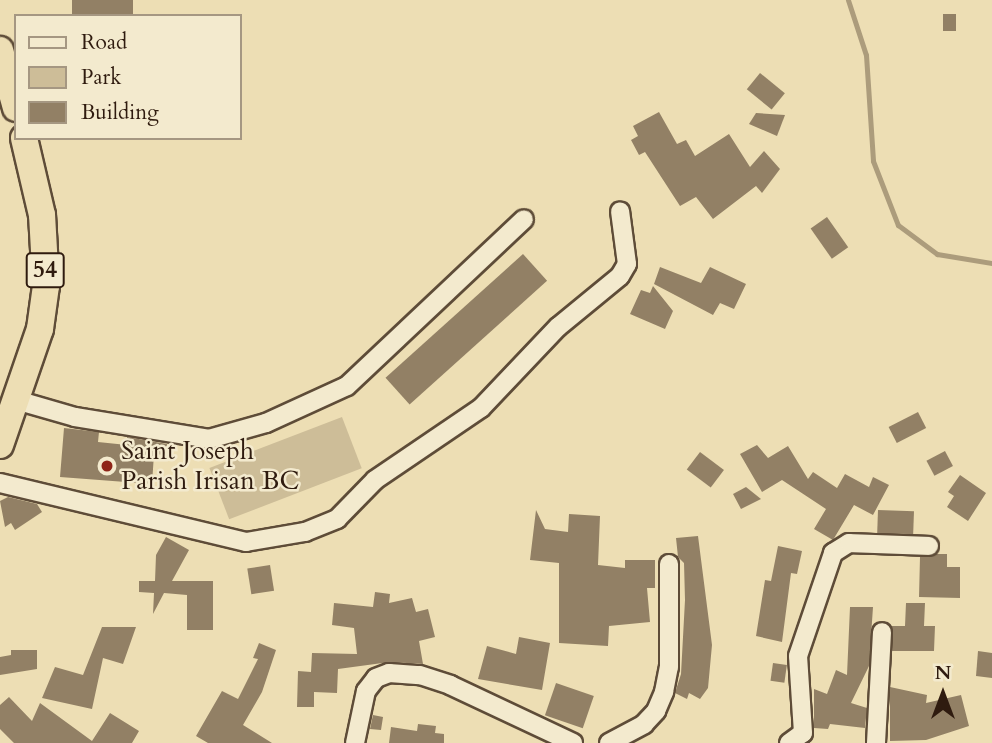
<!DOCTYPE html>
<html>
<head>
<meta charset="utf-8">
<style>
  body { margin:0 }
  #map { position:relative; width:992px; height:743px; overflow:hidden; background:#eddeb4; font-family:Cardo,serif }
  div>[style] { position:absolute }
  .green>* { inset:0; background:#cdbd98; transform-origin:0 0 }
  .stream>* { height:5px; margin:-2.5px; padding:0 2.5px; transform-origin:2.5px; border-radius:2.5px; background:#ac9c7c }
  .building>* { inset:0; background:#928065; transform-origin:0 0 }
  .roads { filter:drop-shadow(2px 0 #5e4c38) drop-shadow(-2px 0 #5e4c38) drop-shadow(0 2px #5e4c38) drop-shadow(0 -2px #5e4c38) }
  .minor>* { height:18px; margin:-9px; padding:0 9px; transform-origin:9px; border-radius:9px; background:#f3eace }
  .highway>* { height:26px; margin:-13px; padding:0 13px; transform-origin:13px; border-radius:13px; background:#eddeb4 }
  .dots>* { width:19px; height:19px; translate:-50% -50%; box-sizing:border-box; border:4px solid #f3eace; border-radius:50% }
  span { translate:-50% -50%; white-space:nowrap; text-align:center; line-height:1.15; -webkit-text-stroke:5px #f3eace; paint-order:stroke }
  .shield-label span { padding:2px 5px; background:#f3eace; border:2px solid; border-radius:5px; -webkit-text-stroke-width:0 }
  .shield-label { font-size:24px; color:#2f1b0f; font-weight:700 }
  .poi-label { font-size:26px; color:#2f1b0f }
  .left { translate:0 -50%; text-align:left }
  .legend { position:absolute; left:14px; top:14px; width:228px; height:126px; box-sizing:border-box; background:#f3eace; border:2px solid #a59782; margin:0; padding:9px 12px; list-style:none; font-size:21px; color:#2f1b0f }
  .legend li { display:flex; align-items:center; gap:14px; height:35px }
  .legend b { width:35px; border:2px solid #a59782 }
  .north { position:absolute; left:908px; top:659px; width:70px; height:70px; -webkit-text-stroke:5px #f3eace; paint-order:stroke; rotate:0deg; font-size:19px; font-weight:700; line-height:28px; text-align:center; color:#2f1b0f }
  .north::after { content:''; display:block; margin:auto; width:24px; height:32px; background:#2f1b0f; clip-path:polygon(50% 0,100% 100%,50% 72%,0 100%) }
</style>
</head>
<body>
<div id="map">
  <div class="green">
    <div style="left:342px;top:417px;width:55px;height:142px;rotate:69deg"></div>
  </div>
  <div class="stream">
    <div style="left:848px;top:0;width:58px;rotate:71.9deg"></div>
    <div style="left:866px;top:55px;width:106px;rotate:86.2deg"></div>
    <div style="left:873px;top:161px;width:69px;rotate:68.7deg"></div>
    <div style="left:898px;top:225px;width:49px;rotate:36.6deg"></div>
    <div style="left:937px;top:254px;width:56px;rotate:9.3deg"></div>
  </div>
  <div class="building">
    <div style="left:72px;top:0;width:61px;height:16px"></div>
    <div style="left:943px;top:14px;width:13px;height:17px"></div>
    <div style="left:760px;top:73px;width:32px;height:21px;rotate:39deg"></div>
    <div style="clip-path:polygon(659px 112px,677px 144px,686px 140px,695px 156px,729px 134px,750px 167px,764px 151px,780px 169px,762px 193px,756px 186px,713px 219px,696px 197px,680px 206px,645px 152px,639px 155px,631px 140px,638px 136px,633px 126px)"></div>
    <div style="clip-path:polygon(756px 113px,785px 115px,777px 136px,749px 124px)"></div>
    <div style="left:827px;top:217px;width:37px;height:20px;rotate:55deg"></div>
    <div style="left:523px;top:254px;width:36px;height:185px;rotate:48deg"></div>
    <div style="clip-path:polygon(660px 267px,701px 283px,710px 267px,746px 284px,734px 309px,720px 303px,713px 315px,654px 284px)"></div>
    <div style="clip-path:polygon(653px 286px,673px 311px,665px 329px,630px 314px,641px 290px,650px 293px)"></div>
    <div style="left:918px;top:412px;width:18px;height:33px;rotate:63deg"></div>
    <div style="clip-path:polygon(64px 428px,99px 432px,98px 442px,127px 445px,127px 437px,167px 444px,166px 455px,154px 454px,152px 484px,60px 477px)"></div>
    <div style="clip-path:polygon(757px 445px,768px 458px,788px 446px,808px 479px,813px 472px,837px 488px,845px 474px,869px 487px,873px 477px,889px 485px,873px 515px,854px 505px,833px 540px,814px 529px,826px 509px,782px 480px,762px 492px,740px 454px)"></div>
    <div style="left:945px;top:451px;width:17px;height:21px;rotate:62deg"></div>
    <div style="left:700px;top:452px;width:30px;height:22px;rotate:37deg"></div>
    <div style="clip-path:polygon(960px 475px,986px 493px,968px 521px,947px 507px,954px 496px,948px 492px)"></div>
    <div style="clip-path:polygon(746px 487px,761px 499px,741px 509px,733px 494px)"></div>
    <div style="clip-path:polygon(8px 497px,37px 504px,42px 512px,15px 530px,11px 523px,5px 527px,0 501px)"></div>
    <div style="clip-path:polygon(536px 510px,545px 529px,568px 532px,569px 514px,600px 516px,598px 565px,625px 568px,625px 560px,655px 560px,655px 588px,647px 588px,650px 622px,609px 626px,608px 646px,559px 643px,559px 563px,530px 560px)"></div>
    <div style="left:878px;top:510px;width:36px;height:23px;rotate:2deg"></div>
    <div style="clip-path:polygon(698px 536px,712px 645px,708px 688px,700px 699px,689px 693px,687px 699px,675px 693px,681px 674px,685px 600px,684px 563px,678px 557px,676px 538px)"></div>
    <div style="clip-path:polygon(166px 537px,189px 550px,172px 581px,213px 581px,213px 630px,187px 630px,187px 595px,164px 593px,153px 614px,154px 593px,139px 592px,139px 581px,155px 581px,156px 555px)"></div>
    <div style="clip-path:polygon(778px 546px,802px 551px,797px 574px,791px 573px,782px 642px,756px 636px,765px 580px,771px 581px)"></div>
    <div style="clip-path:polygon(937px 554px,947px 554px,947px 567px,960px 567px,960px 598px,919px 597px,920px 557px)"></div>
    <div style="left:270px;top:565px;width:26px;height:23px;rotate:81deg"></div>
    <div style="clip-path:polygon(375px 592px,390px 594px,389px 603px,412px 598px,416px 612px,428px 609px,435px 637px,419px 641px,423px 664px,390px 662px,338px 669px,337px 693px,314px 692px,314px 707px,297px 707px,298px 671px,311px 672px,312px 653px,357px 654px,354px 628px,332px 625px,334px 603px,373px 607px)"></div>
    <div style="clip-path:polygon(906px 603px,925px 603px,924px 626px,935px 626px,934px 651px,892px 651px,891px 626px,905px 626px)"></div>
    <div style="clip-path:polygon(850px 607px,873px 607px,869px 666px,851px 703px,867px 708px,865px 728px,830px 724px,828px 729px,814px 728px,814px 689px,827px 694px,836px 670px,847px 675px)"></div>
    <div style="clip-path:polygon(102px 627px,136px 627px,123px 664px,103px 658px,92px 709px,42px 698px,55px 667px,83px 675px)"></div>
    <div style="clip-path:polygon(519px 637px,550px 643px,542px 690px,478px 679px,487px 646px,516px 654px)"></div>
    <div style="clip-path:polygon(259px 643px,276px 650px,262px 692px,243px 725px,272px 743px,208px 743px,196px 736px,222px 691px,238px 699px,258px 659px,253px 658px)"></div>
    <div style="clip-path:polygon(11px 650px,37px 650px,37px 669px,0 675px,0 657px,11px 655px)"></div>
    <div style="clip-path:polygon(978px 651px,992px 653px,992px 678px,976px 676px)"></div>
    <div style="left:773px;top:663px;width:14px;height:18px;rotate:8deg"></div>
    <div style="left:556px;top:683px;width:40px;height:34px;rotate:19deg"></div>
    <div style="clip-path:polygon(890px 687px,927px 695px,926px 703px,961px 695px,969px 726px,926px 740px,890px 741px)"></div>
    <div style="clip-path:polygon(9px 697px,32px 721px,40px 703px,92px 741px,110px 713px,139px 731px,132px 743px,14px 743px,0 729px,0 705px)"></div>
    <div style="clip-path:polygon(373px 715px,383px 717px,381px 730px,370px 729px)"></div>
    <div style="clip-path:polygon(418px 724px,436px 726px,435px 733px,444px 734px,444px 743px,389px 743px,391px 727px,417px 731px)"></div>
  </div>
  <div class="roads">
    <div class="minor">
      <div style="left:16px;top:400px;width:61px;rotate:16.1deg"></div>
      <div style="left:75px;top:417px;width:136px;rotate:9.3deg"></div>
      <div style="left:209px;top:439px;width:59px;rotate:-15.7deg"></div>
      <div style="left:266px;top:423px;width:89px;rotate:-24.6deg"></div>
      <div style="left:347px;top:386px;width:243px;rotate:-43.3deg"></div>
      <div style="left:0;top:483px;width:253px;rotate:13.5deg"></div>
      <div style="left:246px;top:542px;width:60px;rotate:-9.6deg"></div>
      <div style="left:305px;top:532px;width:35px;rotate:-22deg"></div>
      <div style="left:337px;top:519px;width:54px;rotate:-45.7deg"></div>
      <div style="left:375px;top:480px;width:128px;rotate:-34.2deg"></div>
      <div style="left:481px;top:408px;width:112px;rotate:-46.5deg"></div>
      <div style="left:558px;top:327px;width:80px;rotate:-39.4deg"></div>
      <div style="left:620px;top:276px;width:14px;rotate:-60deg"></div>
      <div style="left:627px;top:264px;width:53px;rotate:-97.5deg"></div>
      <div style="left:355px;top:743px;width:53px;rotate:-78.1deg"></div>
      <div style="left:366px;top:691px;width:16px;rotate:-52deg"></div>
      <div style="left:376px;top:678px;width:14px;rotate:-21deg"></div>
      <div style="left:389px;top:673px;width:31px;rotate:4deg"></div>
      <div style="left:420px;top:675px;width:32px;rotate:18deg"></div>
      <div style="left:450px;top:685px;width:136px;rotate:25.2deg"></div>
      <div style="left:609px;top:743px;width:40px;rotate:-28deg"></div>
      <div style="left:644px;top:724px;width:18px;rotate:-47deg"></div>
      <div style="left:656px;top:711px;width:21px;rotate:-67deg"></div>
      <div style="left:664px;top:692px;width:25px;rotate:-79deg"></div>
      <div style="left:669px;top:667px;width:103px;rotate:-90deg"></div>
      <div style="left:789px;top:743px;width:17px;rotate:-36deg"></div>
      <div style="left:803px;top:733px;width:77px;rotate:-93.7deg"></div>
      <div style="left:798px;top:656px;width:109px;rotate:-71.2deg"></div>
      <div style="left:833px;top:553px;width:19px;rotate:-32deg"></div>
      <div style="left:849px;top:543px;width:80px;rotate:2.1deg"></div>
      <div style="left:876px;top:743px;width:111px;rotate:-86.9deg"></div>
    </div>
    <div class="highway">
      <div style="left:0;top:50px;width:60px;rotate:74.6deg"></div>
      <div style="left:0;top:445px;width:123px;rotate:-71deg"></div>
      <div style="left:40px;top:329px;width:43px;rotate:-82.1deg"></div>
      <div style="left:46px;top:286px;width:71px;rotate:-93.2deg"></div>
      <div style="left:42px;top:215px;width:79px;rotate:-103.2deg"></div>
    </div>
  </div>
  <div class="dots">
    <div style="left:107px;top:466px;background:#8f2418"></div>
  </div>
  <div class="shield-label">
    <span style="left:45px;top:270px">54</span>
  </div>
  <div class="poi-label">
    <span class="left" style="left:121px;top:466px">Saint Joseph<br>Parish Irisan BC</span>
  </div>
  <ul class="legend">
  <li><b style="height:9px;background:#f3eace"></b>Road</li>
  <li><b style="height:19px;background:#cdbd98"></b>Park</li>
  <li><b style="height:19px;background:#928065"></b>Building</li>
  </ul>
  <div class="north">N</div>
</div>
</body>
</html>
